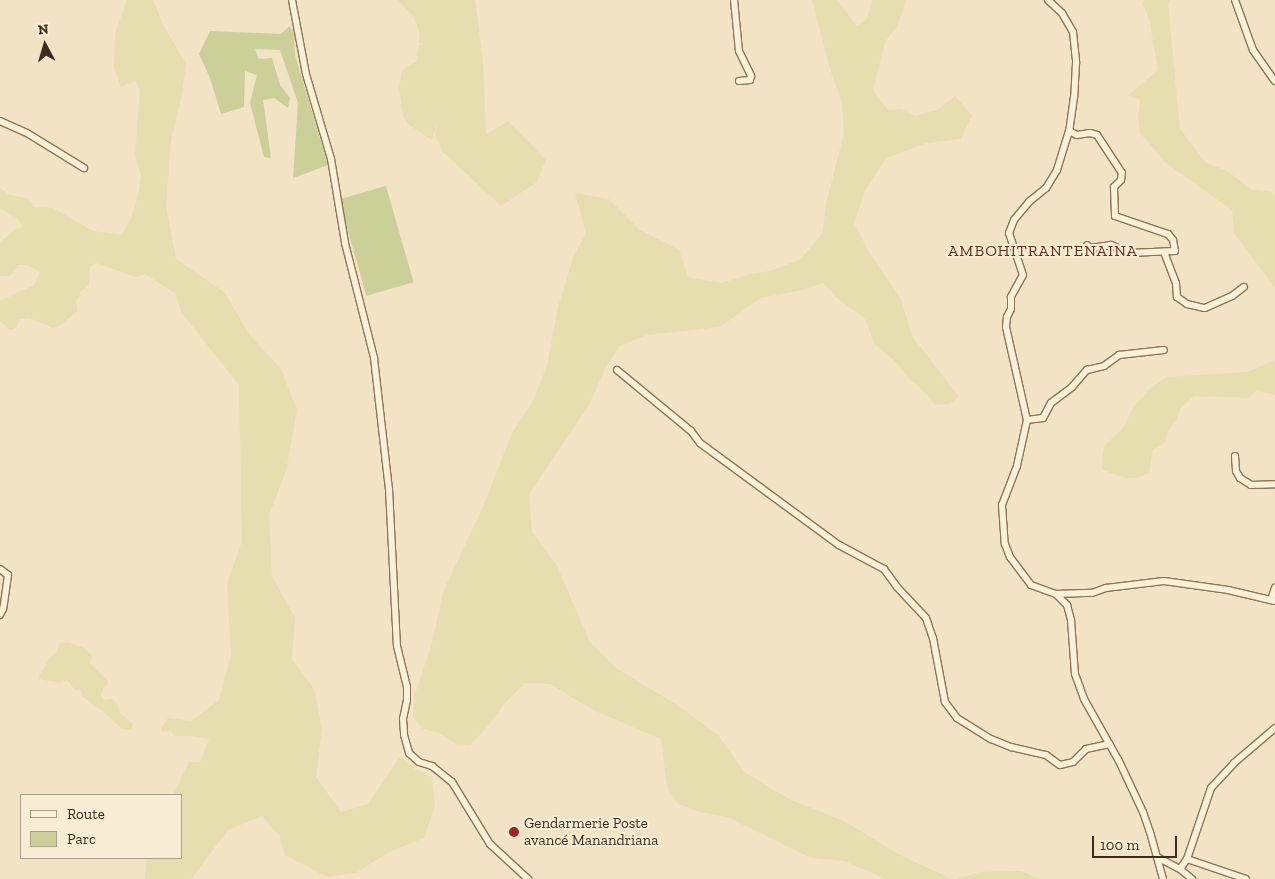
<!DOCTYPE html>
<html>
<head>
<meta charset="utf-8">
<style>
  body { margin:0 }
  #map { position:relative; width:1275px; height:879px; overflow:hidden; background:#f1e3c4; font-family:"Zilla Slab",serif }
  div>[style] { position:absolute }
  .farmland>* { inset:0; background:#e7deb0 }
  .green>* { inset:0; background:#cad097; transform-origin:0 0 }
  .roads { filter:drop-shadow(1px 0 #8d7459) drop-shadow(-1px 0 #8d7459) drop-shadow(0 1px #8d7459) drop-shadow(0 -1px #8d7459) }
  .street>* { height:6px; margin:-3px; padding:0 3px; transform-origin:3px; border-radius:3px; background:#fbf0d8 }
  .dots>* { width:14px; height:14px; translate:-50% -50%; box-sizing:border-box; border:2px solid #f8edd4; border-radius:50% }
  span { translate:-50% -50%; white-space:nowrap; text-align:center; line-height:1.15; -webkit-text-stroke:4px #f8edd4; paint-order:stroke }
  .poi-label { font-size:15px; color:#3c2c1e }
  .left { translate:0 -50%; text-align:left }
  .neighbourhood-label { font-size:16px; color:#6b2b1a; letter-spacing:1px }
  .legend { position:absolute; left:20px; top:794px; width:162px; height:65px; box-sizing:border-box; background:#f8edd4; border:1px solid #ada08b; margin:0; padding:6px 9px; list-style:none; font-size:15px; color:#3c2c1e }
  .legend li { display:flex; align-items:center; gap:10px; height:25px }
  .legend b { width:25px; border:1px solid #ada08b }
  .north { position:absolute; left:20px; top:20px; width:50px; height:50px; -webkit-text-stroke:4px #f8edd4; paint-order:stroke; rotate:354deg; font-size:14px; font-weight:700; line-height:20px; text-align:center; color:#3c2c1e }
  .north::after { content:''; display:block; margin:auto; width:18px; height:22px; background:#3c2c1e; clip-path:polygon(50% 0,100% 100%,50% 72%,0 100%) }
  .scale { position:absolute; left:1092px; top:836px; width:85px; height:22px; box-sizing:border-box; border:2px solid #3c2c1e; border-top:0; padding-left:6px; font-size:15px; line-height:18px; white-space:nowrap; color:#3c2c1e; -webkit-text-stroke:4px #f8edd4; paint-order:stroke }
</style>
</head>
<body>
<div id="map">
  <div class="farmland">
    <div style="clip-path:polygon(127px 0,153px 0,165px 28px,186px 64px,182px 95px,171px 141px,166px 205px,176px 259px,224px 292px,250px 335px,281px 369px,297px 410px,286px 471px,269px 515px,272px 576px,295px 618px,292px 659px,314px 689px,322px 728px,316px 777px,341px 812px,368px 804px,400px 757px,415px 769px,432px 777px,435px 806px,424px 838px,389px 852px,356px 873px,327px 877px,285px 855px,279px 835px,262px 816px,228px 830px,191px 879px,145px 879px,147px 858px,181px 858px,181px 795px,173px 795px,189px 762px,200px 762px,209px 739px,190px 736px,174px 736px,171px 731px,161px 732px,161px 728px,168px 718px,191px 721px,219px 700px,231px 655px,227px 584px,242px 541px,239px 385px,181px 312px,176px 294px,145px 274px,136px 277px,96px 263px,90px 267px,89px 285px,80px 292px,80px 296px,76px 301px,78px 311px,60px 325px,53px 328px,29px 318px,20px 319px,16px 328px,10px 330px,0 321px,0 301px,34px 285px,40px 272px,27px 265px,18px 265px,10px 276px,0 276px,0 242px,16px 229px,23px 227px,17px 218px,0 209px,0 188px,10px 195px,27px 198px,34px 207px,53px 208px,93px 231px,122px 235px,131px 218px,138px 196px,141px 175px,135px 155px,140px 90px,135px 81px,121px 87px,114px 68px,115px 33px)"></div>
    <div style="clip-path:polygon(398px 0,475px 0,483px 61px,486px 135px,508px 121px,546px 160px,537px 182px,501px 206px,443px 152px,435px 135px,437px 123px,432px 140px,409px 125px,403px 116px,399px 88px,402px 72px,405px 68px,416px 62px,419px 45px,423px 44px,419px 43px,419px 30px,412px 15px)"></div>
    <div style="clip-path:polygon(812px 0,837px 0,857px 26px,867px 19px,872px 0,907px 0,897px 26px,885px 42px,873px 90px,888px 110px,901px 109px,915px 116px,937px 110px,955px 96px,972px 115px,961px 139px,927px 143px,886px 158px,865px 191px,854px 223px,869px 252px,901px 299px,912px 336px,959px 397px,949px 404px,935px 405px,918px 385px,910px 380px,897px 363px,875px 344px,865px 319px,837px 298px,823px 283px,803px 290px,761px 298px,720px 327px,647px 335px,620px 346px,606px 367px,588px 407px,529px 494px,532px 532px,556px 564px,590px 642px,616px 668px,677px 705px,718px 735px,744px 772px,789px 799px,844px 821px,900px 855px,952px 879px,886px 879px,844px 861px,811px 858px,727px 817px,700px 812px,678px 804px,667px 787px,661px 739px,595px 711px,550px 684px,525px 683px,505px 703px,487px 727px,470px 745px,456px 744px,439px 733px,423px 729px,413px 717px,415px 694px,432px 643px,443px 592px,485px 502px,512px 433px,532px 403px,547px 366px,558px 307px,573px 258px,586px 233px,575px 193px,609px 199px,640px 230px,679px 250px,688px 277px,722px 283px,750px 274px,771px 271px,801px 259px,822px 234px,827px 200px,844px 133px,842px 102px,831px 72px)"></div>
    <div style="clip-path:polygon(1144px 0,1170px 0,1168px 5px,1180px 129px,1206px 163px,1226px 170px,1251px 189px,1271px 192px,1275px 196px,1275px 288px,1234px 233px,1232px 210px,1166px 163px,1140px 133px,1138px 119px,1140px 100px,1128px 95px,1158px 70px,1149px 19px,1143px 4px)"></div>
    <div style="clip-path:polygon(1275px 360px,1275px 395px,1256px 391px,1249px 398px,1194px 396px,1180px 409px,1177px 419px,1167px 432px,1165px 442px,1153px 450px,1149px 473px,1137px 478px,1125px 478px,1102px 470px,1103px 451px,1105px 445px,1123px 428px,1134px 406px,1151px 388px,1167px 377px,1247px 372px)"></div>
    <div style="clip-path:polygon(68px 642px,82px 647px,92px 655px,90px 663px,108px 681px,107px 685px,103px 688px,101px 695px,104px 700px,113px 699px,117px 704px,120px 713px,133px 724px,132px 730px,122px 729px,104px 712px,83px 697px,81px 690px,75px 690px,67px 680px,60px 683px,39px 679px,40px 674px,50px 658px,56px 653px,60px 643px)"></div>
    <div style="clip-path:polygon(1021px 871px,1041px 879px,956px 879px,980px 872px)"></div>
  </div>
  <div class="green">
    <div style="clip-path:polygon(290px 26px,294px 33px,295px 55px,328px 165px,293px 178px,298px 103px,280px 50px,255px 49px,259px 59px,272px 58px,280px 85px,290px 98px,288px 108px,274px 98px,263px 100px,271px 158px,264px 157px,250px 103px,257px 75px,245px 71px,244px 107px,221px 114px,210px 78px,199px 54px,210px 31px,281px 34px)"></div>
    <div style="left:386px;top:186px;width:100px;height:49px;rotate:74deg"></div>
  </div>
  <div class="roads">
    <div class="street">
      <div style="left:292px;top:0;width:75px;rotate:79.3deg"></div>
      <div style="left:306px;top:74px;width:89px;rotate:73.6deg"></div>
      <div style="left:331px;top:159px;width:85px;rotate:80.5deg"></div>
      <div style="left:345px;top:243px;width:119px;rotate:75.8deg"></div>
      <div style="left:374px;top:358px;width:132px;rotate:83.5deg"></div>
      <div style="left:389px;top:489px;width:157px;rotate:87.1deg"></div>
      <div style="left:397px;top:646px;width:42px;rotate:76.3deg"></div>
      <div style="left:407px;top:687px;width:13px;rotate:90deg"></div>
      <div style="left:407px;top:700px;width:19px;rotate:102deg"></div>
      <div style="left:403px;top:719px;width:16px;rotate:86deg"></div>
      <div style="left:404px;top:735px;width:19px;rotate:74deg"></div>
      <div style="left:409px;top:753px;width:13px;rotate:42deg"></div>
      <div style="left:419px;top:762px;width:14px;rotate:17deg"></div>
      <div style="left:432px;top:766px;width:26px;rotate:39deg"></div>
      <div style="left:452px;top:782px;width:73px;rotate:58.5deg"></div>
      <div style="left:490px;top:844px;width:52px;rotate:42.6deg"></div>
      <div style="left:734px;top:0;width:51px;rotate:84.4deg"></div>
      <div style="left:739px;top:51px;width:28px;rotate:64deg"></div>
      <div style="left:751px;top:76px;width:4px;rotate:104deg"></div>
      <div style="left:750px;top:80px;width:11px;rotate:175deg"></div>
      <div style="left:1048px;top:0;width:19px;rotate:43deg"></div>
      <div style="left:1062px;top:13px;width:22px;rotate:60deg"></div>
      <div style="left:1073px;top:32px;width:31px;rotate:84deg"></div>
      <div style="left:1076px;top:63px;width:34px;rotate:93deg"></div>
      <div style="left:1074px;top:97px;width:34px;rotate:98deg"></div>
      <div style="left:1069px;top:131px;width:41px;rotate:107.1deg"></div>
      <div style="left:1057px;top:170px;width:21px;rotate:121deg"></div>
      <div style="left:1046px;top:188px;width:22px;rotate:141deg"></div>
      <div style="left:1029px;top:202px;width:23px;rotate:130deg"></div>
      <div style="left:1014px;top:220px;width:14px;rotate:111deg"></div>
      <div style="left:1009px;top:233px;width:44px;rotate:71.6deg"></div>
      <div style="left:1023px;top:275px;width:25px;rotate:119deg"></div>
      <div style="left:1011px;top:297px;width:12px;rotate:90deg"></div>
      <div style="left:1011px;top:309px;width:9px;rotate:117deg"></div>
      <div style="left:1007px;top:317px;width:10px;rotate:96deg"></div>
      <div style="left:1006px;top:327px;width:95px;rotate:77.3deg"></div>
      <div style="left:1027px;top:420px;width:47px;rotate:102.3deg"></div>
      <div style="left:1017px;top:466px;width:42px;rotate:111deg"></div>
      <div style="left:1002px;top:505px;width:39px;rotate:86deg"></div>
      <div style="left:1005px;top:544px;width:14px;rotate:69deg"></div>
      <div style="left:1010px;top:557px;width:35px;rotate:53deg"></div>
      <div style="left:1031px;top:585px;width:27px;rotate:20deg"></div>
      <div style="left:1056px;top:594px;width:16px;rotate:45deg"></div>
      <div style="left:1067px;top:605px;width:16px;rotate:75deg"></div>
      <div style="left:1071px;top:620px;width:54px;rotate:85.8deg"></div>
      <div style="left:1075px;top:674px;width:27px;rotate:70deg"></div>
      <div style="left:1084px;top:699px;width:71px;rotate:60.6deg"></div>
      <div style="left:1119px;top:761px;width:56px;rotate:64.8deg"></div>
      <div style="left:1143px;top:812px;width:21px;rotate:71deg"></div>
      <div style="left:1150px;top:832px;width:49px;rotate:74.5deg"></div>
      <div style="left:1235px;top:0;width:53px;rotate:70.2deg"></div>
      <div style="left:1253px;top:50px;width:38px;rotate:55deg"></div>
      <div style="left:0;top:121px;width:30px;rotate:24deg"></div>
      <div style="left:27px;top:133px;width:67px;rotate:31.6deg"></div>
      <div style="left:1069px;top:131px;width:9px;rotate:27deg"></div>
      <div style="left:1077px;top:135px;width:13px;rotate:-9deg"></div>
      <div style="left:1090px;top:133px;width:7px;rotate:16deg"></div>
      <div style="left:1097px;top:135px;width:45px;rotate:56.7deg"></div>
      <div style="left:1122px;top:173px;width:7px;rotate:98deg"></div>
      <div style="left:1121px;top:180px;width:10px;rotate:135deg"></div>
      <div style="left:1114px;top:187px;width:29px;rotate:88deg"></div>
      <div style="left:1115px;top:216px;width:56px;rotate:18.8deg"></div>
      <div style="left:1168px;top:234px;width:8px;rotate:50deg"></div>
      <div style="left:1173px;top:240px;width:11px;rotate:80deg"></div>
      <div style="left:1175px;top:251px;width:46px;rotate:177.5deg"></div>
      <div style="left:1129px;top:253px;width:20px;rotate:-156deg"></div>
      <div style="left:1111px;top:245px;width:21px;rotate:172deg"></div>
      <div style="left:1090px;top:248px;width:4px;rotate:-135deg"></div>
      <div style="left:1164px;top:252px;width:33px;rotate:69deg"></div>
      <div style="left:1176px;top:283px;width:14px;rotate:86deg"></div>
      <div style="left:1177px;top:297px;width:12px;rotate:35deg"></div>
      <div style="left:1187px;top:304px;width:18px;rotate:13deg"></div>
      <div style="left:1205px;top:308px;width:30px;rotate:-24deg"></div>
      <div style="left:1232px;top:296px;width:15px;rotate:-37deg"></div>
      <div style="left:617px;top:370px;width:96px;rotate:39.5deg"></div>
      <div style="left:691px;top:431px;width:15px;rotate:53deg"></div>
      <div style="left:700px;top:443px;width:172px;rotate:36.3deg"></div>
      <div style="left:839px;top:545px;width:51px;rotate:28.1deg"></div>
      <div style="left:884px;top:569px;width:22px;rotate:54deg"></div>
      <div style="left:897px;top:587px;width:42px;rotate:46.9deg"></div>
      <div style="left:926px;top:618px;width:21px;rotate:71deg"></div>
      <div style="left:933px;top:638px;width:65px;rotate:79.4deg"></div>
      <div style="left:945px;top:702px;width:20px;rotate:53deg"></div>
      <div style="left:957px;top:718px;width:40px;rotate:32deg"></div>
      <div style="left:991px;top:739px;width:22px;rotate:22deg"></div>
      <div style="left:1011px;top:747px;width:36px;rotate:13deg"></div>
      <div style="left:1046px;top:755px;width:17px;rotate:36deg"></div>
      <div style="left:1060px;top:765px;width:13px;rotate:-13deg"></div>
      <div style="left:1073px;top:762px;width:18px;rotate:-45deg"></div>
      <div style="left:1086px;top:749px;width:24px;rotate:-12deg"></div>
      <div style="left:1027px;top:420px;width:16px;rotate:-7deg"></div>
      <div style="left:1043px;top:418px;width:17px;rotate:-62deg"></div>
      <div style="left:1051px;top:403px;width:26px;rotate:-37deg"></div>
      <div style="left:1072px;top:387px;width:23px;rotate:-49deg"></div>
      <div style="left:1087px;top:370px;width:17px;rotate:-13deg"></div>
      <div style="left:1104px;top:366px;width:19px;rotate:-36deg"></div>
      <div style="left:1119px;top:355px;width:45px;rotate:-6.3deg"></div>
      <div style="left:1235px;top:456px;width:15px;rotate:86deg"></div>
      <div style="left:1236px;top:471px;width:8px;rotate:60deg"></div>
      <div style="left:1240px;top:478px;width:13px;rotate:32deg"></div>
      <div style="left:1251px;top:485px;width:24px;rotate:-2deg"></div>
      <div style="left:0;top:569px;width:10px;rotate:37deg"></div>
      <div style="left:8px;top:575px;width:34px;rotate:98deg"></div>
      <div style="left:3px;top:609px;width:7px;rotate:117deg"></div>
      <div style="left:1056px;top:594px;width:36px;rotate:-2deg"></div>
      <div style="left:1092px;top:593px;width:15px;rotate:-20deg"></div>
      <div style="left:1106px;top:588px;width:58px;rotate:-6.9deg"></div>
      <div style="left:1164px;top:581px;width:65px;rotate:8deg"></div>
      <div style="left:1228px;top:590px;width:48px;rotate:13.2deg"></div>
      <div style="left:1271px;top:600px;width:13px;rotate:-72deg"></div>
      <div style="left:1157px;top:857px;width:26px;rotate:28deg"></div>
      <div style="left:1180px;top:869px;width:12px;rotate:-55deg"></div>
      <div style="left:1187px;top:859px;width:75px;rotate:-71.3deg"></div>
      <div style="left:1211px;top:788px;width:34px;rotate:-47deg"></div>
      <div style="left:1234px;top:763px;width:54px;rotate:-40.5deg"></div>
      <div style="left:1187px;top:859px;width:62px;rotate:18.7deg"></div>
      <div style="left:1180px;top:869px;width:16px;rotate:40deg"></div>
    </div>
  </div>
  <div class="dots">
    <div style="left:514px;top:832px;background:#a02526"></div>
  </div>
  <div class="poi-label">
    <span class="left" style="left:524px;top:832px">Gendarmerie Poste<br>avancé Manandriana</span>
  </div>
  <div class="neighbourhood-label">
    <span style="left:1043px;top:251px">AMBOHITRANTENAINA</span>
  </div>
  <ul class="legend">
  <li><b style="height:6px;background:#fbf0d8"></b>Route</li>
  <li><b style="height:14px;background:#cad097"></b>Parc</li>
  </ul>
  <div class="north">N</div>
  <div class="scale">100 m</div>
</div>
</body>
</html>
